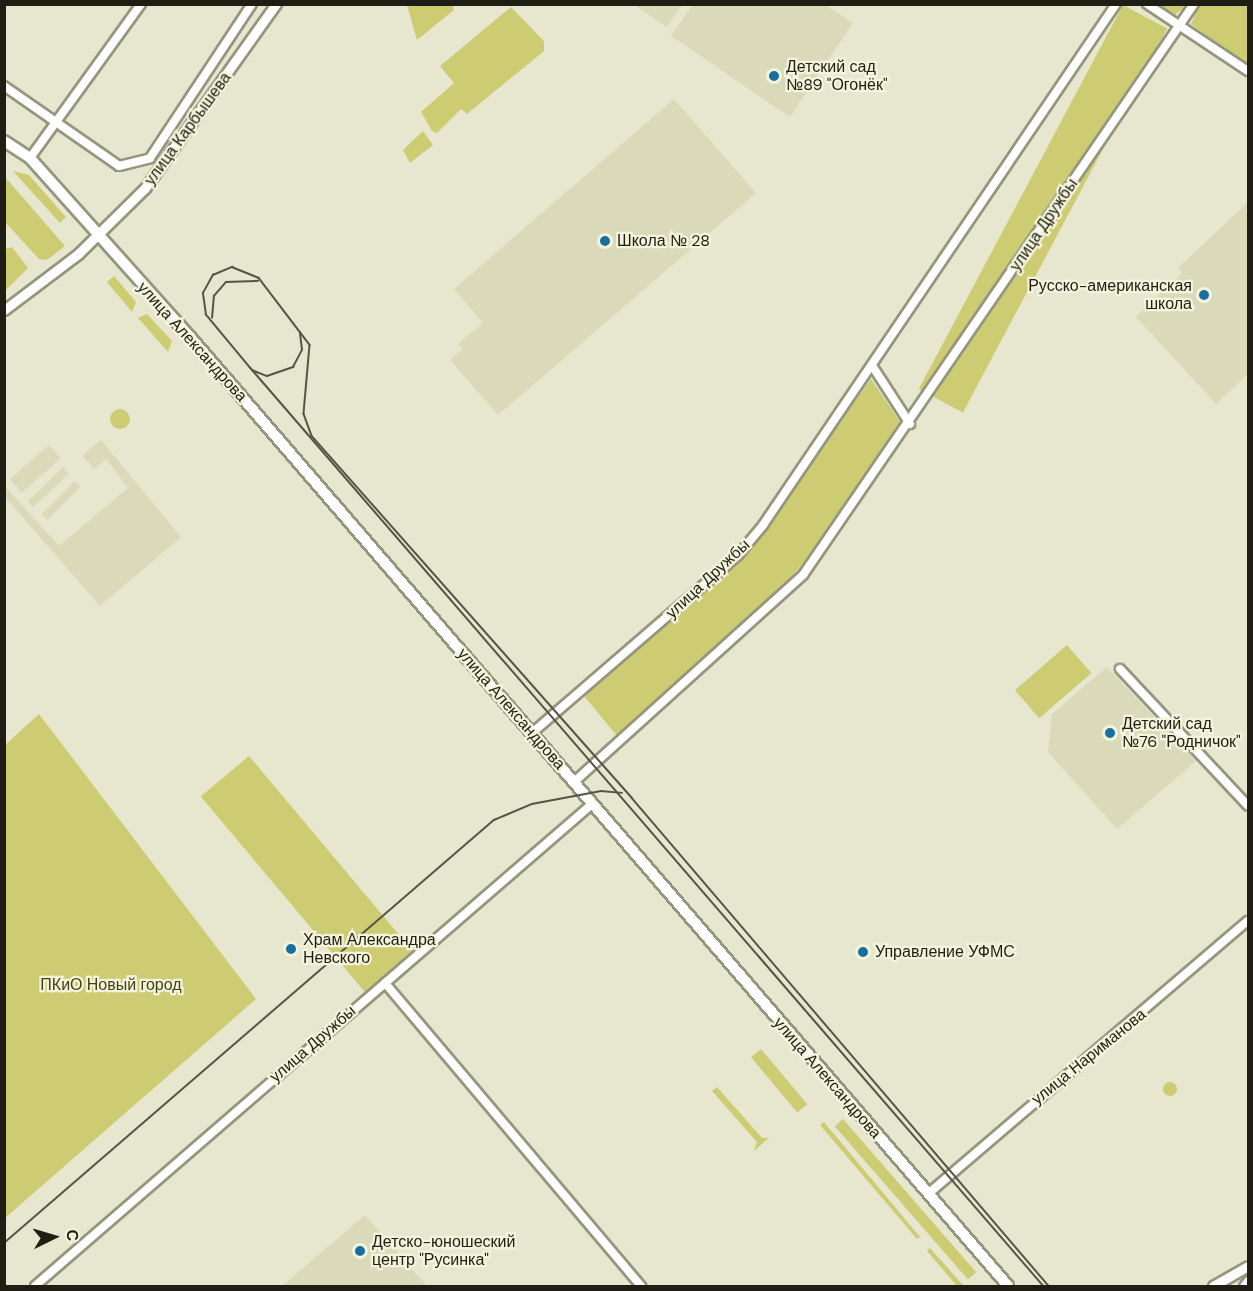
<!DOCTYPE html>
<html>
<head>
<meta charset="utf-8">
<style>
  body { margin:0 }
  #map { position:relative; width:1253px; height:1291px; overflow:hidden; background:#e6e7ce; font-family:"DM Sans",sans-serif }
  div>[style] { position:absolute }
  .built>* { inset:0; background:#dadabb; transform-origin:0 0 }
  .green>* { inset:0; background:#cecc72; transform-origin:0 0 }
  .round { border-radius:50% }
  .roads { filter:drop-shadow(2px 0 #95967e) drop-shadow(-2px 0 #95967e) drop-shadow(0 2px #95967e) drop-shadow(0 -2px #95967e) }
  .minor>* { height:8px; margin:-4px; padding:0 4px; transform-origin:4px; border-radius:4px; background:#fff }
  .tertiary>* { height:9px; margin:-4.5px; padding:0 4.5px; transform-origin:4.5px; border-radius:4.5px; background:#fff }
  .secondary>* { height:10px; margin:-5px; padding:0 5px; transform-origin:5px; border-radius:5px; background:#fff }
  .tram>* { height:1.5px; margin:-0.75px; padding:0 0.75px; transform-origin:0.75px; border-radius:0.75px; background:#545547 }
  .dots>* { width:16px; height:16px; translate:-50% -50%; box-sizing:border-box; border:3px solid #f3f4db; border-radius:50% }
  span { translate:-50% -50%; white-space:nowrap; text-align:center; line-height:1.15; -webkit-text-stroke:4.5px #f3f4db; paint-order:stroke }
  .poi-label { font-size:16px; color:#1e1e15 }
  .left { translate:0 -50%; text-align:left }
  .right { translate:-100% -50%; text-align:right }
  .street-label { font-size:16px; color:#1e1e15 }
  .park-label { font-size:16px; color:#434216 }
  .frame { position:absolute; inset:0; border:6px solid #1e1e15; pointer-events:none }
  .north { position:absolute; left:24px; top:1207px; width:60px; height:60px; -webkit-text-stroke:4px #f3f4db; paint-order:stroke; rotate:85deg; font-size:16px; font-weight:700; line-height:24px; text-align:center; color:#1e1e15 }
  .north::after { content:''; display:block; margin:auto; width:21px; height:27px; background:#1e1e15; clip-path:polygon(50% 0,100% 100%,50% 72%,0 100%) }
</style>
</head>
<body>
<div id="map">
  <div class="built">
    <div style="clip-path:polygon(693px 4px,826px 5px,853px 23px,790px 117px,671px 36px)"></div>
    <div style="clip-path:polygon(634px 5px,682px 5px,667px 27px)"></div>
    <div style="clip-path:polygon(674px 99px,756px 193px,498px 415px,450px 360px,463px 349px,458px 344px,483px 323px,454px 289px)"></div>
    <div style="clip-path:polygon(1248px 202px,1248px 374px,1216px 404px,1136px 317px,1182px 273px,1178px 268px)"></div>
    <div style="clip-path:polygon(101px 440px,181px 537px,100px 606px,5px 497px,4px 485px,59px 546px,128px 488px,106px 459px,94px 469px,82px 456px)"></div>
    <div style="left:49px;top:445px;width:18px;height:52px;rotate:49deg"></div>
    <div style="clip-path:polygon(63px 467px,69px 474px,33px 507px,28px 501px)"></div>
    <div style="left:75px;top:481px;width:8px;height:47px;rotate:45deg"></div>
    <div style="clip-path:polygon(1107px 667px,1196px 761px,1117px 829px,1048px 752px,1052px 714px)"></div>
    <div style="clip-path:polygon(365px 1215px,427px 1286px,282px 1286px)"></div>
  </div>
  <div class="green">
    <div style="clip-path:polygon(407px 5px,453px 5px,454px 10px,417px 40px)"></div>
    <div style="left:1123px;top:5px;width:50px;height:435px;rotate:28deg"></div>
    <div style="clip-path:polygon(1157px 5px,1188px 5px,1174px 15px)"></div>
    <div style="clip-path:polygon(1199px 5px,1248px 5px,1248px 66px,1191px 24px)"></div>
    <div style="clip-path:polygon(511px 7px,544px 41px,544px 51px,467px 114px,461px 109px,437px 133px,432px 131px,421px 112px,454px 83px,440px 66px)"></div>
    <div style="clip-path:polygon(423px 131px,433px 145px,410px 163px,403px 150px)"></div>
    <div style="clip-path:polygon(13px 171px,29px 175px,66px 217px,60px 223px)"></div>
    <div style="clip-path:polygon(5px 177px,65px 246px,47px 260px,39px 259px,5px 222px)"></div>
    <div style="clip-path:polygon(12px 247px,28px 268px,5px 291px,5px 249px)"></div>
    <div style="clip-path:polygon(114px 276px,136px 302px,132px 312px,107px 282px)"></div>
    <div style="clip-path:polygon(147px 314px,172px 341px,168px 352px,138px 318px)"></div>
    <div style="clip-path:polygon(871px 379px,903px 426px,832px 529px,764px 609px,618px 737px,584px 696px,742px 558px)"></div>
    <div class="round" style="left:110px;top:409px;width:20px;height:20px"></div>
    <div style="left:1067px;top:645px;width:37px;height:69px;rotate:49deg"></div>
    <div style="clip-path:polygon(39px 714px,256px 999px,5px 1218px,5px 745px)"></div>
    <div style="left:249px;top:756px;width:255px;height:63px;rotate:50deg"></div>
    <div style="left:761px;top:1049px;width:72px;height:13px;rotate:50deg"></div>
    <div class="round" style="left:1163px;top:1082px;width:14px;height:14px"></div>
    <div style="clip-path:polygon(717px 1087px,762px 1138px,769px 1138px,754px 1151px,757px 1142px,712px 1091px)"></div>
    <div style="left:843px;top:1119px;width:203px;height:11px;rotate:49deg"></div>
    <div style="clip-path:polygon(824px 1122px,920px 1237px,917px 1239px,820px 1125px)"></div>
    <div style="clip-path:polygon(930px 1248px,964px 1286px,957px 1286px,927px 1251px)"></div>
  </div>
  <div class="roads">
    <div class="minor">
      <div style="left:1147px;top:4px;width:121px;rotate:33.6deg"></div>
      <div style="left:4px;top:86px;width:140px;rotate:34.8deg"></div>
      <div style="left:119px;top:166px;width:32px;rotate:-14deg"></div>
      <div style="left:150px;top:158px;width:185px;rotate:-56.5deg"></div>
      <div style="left:30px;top:158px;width:190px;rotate:-54.2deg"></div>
      <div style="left:873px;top:367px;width:68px;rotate:57deg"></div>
      <div style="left:1120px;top:669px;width:187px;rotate:46.9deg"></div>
      <div style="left:532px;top:733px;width:272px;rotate:-40.8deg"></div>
      <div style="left:738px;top:555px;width:39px;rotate:-50deg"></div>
      <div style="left:763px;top:525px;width:629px;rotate:-55.88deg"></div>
      <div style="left:574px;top:782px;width:309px;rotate:-42.1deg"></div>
      <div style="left:803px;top:575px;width:692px;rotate:-55.6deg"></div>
      <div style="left:385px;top:983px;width:397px;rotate:49.8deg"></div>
      <div style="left:929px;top:1193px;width:419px;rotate:-40.5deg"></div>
      <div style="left:35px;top:1286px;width:737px;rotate:-40.87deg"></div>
    </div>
    <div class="tertiary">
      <div style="left:4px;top:310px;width:93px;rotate:-37.1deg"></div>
      <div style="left:78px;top:254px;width:94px;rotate:-44.6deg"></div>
      <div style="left:145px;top:188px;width:226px;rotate:-54.6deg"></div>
      <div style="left:1213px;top:1286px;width:40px;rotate:-29.7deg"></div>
      <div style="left:1244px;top:1286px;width:6px;rotate:-51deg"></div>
    </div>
    <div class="secondary">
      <div style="left:4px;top:141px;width:31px;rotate:33deg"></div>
      <div style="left:30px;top:158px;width:241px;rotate:48.2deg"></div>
      <div style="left:191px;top:338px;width:1251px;rotate:49.24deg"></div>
    </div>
  </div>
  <div class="tram">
    <div style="left:212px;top:318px;width:22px;rotate:-85deg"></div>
    <div style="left:214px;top:296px;width:18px;rotate:-49deg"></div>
    <div style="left:226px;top:282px;width:32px;rotate:-2deg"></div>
    <div style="left:252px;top:370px;width:16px;rotate:22deg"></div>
    <div style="left:267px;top:376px;width:28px;rotate:-19deg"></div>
    <div style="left:293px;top:367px;width:19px;rotate:-62deg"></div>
    <div style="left:302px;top:350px;width:17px;rotate:-97deg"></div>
    <div style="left:4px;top:1243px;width:647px;rotate:-40.8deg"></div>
    <div style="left:494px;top:820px;width:41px;rotate:-22.8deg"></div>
    <div style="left:532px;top:804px;width:70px;rotate:-10.7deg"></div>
    <div style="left:601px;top:791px;width:21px;rotate:5deg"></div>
    <div style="left:1043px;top:1286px;width:1213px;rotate:-130.82deg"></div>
    <div style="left:250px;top:368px;width:69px;rotate:-129.7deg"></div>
    <div style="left:206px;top:315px;width:22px;rotate:-98deg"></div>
    <div style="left:203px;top:293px;width:21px;rotate:-61deg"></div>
    <div style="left:213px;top:275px;width:21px;rotate:-23deg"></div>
    <div style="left:232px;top:267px;width:29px;rotate:22deg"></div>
    <div style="left:259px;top:278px;width:84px;rotate:52.7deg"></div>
    <div style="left:310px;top:345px;width:69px;rotate:95deg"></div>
    <div style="left:304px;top:414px;width:23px;rotate:70deg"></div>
    <div style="left:312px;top:436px;width:483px;rotate:48.5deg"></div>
    <div style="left:632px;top:798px;width:642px;rotate:49.49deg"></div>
  </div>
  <div class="dots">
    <div style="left:774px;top:76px;background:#196f9f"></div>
    <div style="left:605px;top:241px;background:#196f9f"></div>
    <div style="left:1204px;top:295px;background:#196f9f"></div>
    <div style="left:1110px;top:733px;background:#196f9f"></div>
    <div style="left:291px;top:949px;background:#196f9f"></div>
    <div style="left:863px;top:952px;background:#196f9f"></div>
    <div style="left:360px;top:1251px;background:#196f9f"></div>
  </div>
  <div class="poi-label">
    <span class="left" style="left:786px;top:76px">Детский сад<br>№89 "Огонёк"</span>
    <span class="left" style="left:617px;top:241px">Школа № 28</span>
    <span class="right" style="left:1192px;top:295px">Русско-американская<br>школа</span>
    <span class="left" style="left:1122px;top:733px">Детский сад<br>№76 "Родничок"</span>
    <span class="left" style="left:303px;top:949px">Храм Александра<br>Невского</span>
    <span class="left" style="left:875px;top:952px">Управление УФМС</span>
    <span class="left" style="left:372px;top:1251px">Детско-юношеский<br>центр "Русинка"</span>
  </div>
  <div class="street-label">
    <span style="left:188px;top:129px;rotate:-54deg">улица Карбышева</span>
    <span style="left:1044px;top:225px;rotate:-56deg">улица Дружбы</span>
    <span style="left:192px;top:342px;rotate:48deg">улица Александрова</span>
    <span style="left:708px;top:579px;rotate:-43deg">улица Дружбы</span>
    <span style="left:511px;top:709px;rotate:49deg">улица Александрова</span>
    <span style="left:313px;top:1044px;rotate:-41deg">улица Дружбы</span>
    <span style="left:1089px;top:1057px;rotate:-39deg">улица Нариманова</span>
    <span style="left:827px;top:1078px;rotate:49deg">улица Александрова</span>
  </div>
  <div class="park-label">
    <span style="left:111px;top:985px">ПКиО Новый город</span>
  </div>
  <div class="frame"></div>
  <div class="north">С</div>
</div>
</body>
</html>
